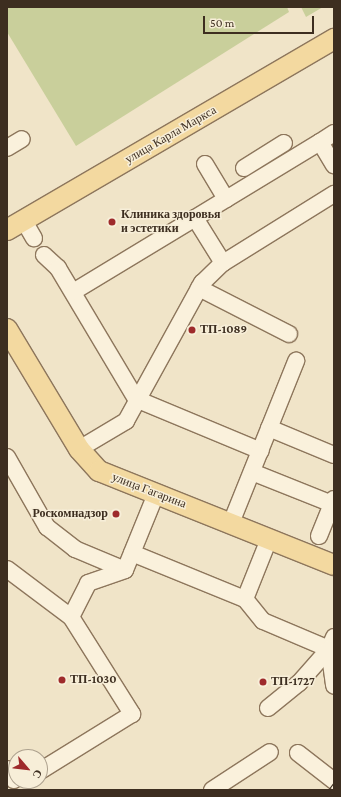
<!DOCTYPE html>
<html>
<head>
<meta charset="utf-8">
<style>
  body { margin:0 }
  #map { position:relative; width:341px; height:797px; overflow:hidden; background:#f0e4c8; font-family:"Crimson Pro",serif }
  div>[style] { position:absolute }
  .green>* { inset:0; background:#c9cf9b }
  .roads { filter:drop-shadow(1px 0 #8d765c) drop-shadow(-1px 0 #8d765c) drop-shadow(0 1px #8d765c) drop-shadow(0 -1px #8d765c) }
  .minor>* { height:16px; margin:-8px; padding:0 8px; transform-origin:8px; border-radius:8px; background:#faf1dc }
  .major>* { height:20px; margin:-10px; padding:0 10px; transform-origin:10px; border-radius:10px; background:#f3d9a0 }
  .tram>* { height:1px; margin:-0.5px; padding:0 0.5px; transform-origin:0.5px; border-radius:0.5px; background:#3d2e20 }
  .dots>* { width:11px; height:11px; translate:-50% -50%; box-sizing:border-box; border:2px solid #f7eed8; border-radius:50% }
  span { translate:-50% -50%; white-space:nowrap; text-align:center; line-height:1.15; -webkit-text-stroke:3px #f7eed8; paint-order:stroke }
  .street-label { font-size:12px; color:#3d2e20 }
  .poi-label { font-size:12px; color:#3d2e20; font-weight:700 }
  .left { translate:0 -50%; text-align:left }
  .right { translate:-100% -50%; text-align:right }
  .frame { position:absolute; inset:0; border:8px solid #3d2e20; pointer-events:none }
  .north { position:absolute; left:8px; top:749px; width:40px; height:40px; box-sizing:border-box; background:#f7eed8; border:1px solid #ada18e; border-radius:50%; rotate:118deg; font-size:11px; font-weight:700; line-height:16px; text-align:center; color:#3d2e20 }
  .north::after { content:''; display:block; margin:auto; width:14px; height:18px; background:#9e2a2b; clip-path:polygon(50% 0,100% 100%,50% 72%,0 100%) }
  .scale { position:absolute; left:203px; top:16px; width:111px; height:18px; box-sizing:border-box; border:2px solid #3d2e20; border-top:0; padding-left:5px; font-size:12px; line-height:14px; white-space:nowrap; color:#3d2e20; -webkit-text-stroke:3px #f7eed8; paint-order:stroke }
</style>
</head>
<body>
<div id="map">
  <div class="green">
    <div style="clip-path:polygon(7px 7px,287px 7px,289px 12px,76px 146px,7px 32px)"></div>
    <div style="clip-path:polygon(301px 7px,323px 7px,306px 17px)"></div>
  </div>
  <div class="roads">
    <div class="minor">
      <div style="left:334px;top:133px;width:17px;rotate:147deg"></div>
      <div style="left:320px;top:142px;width:27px;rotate:59deg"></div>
      <div style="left:7px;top:148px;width:17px;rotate:-31deg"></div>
      <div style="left:205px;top:164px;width:41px;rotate:59deg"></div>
      <div style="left:244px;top:168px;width:47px;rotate:-32deg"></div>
      <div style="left:195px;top:218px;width:146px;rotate:-31.3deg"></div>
      <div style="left:24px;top:221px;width:20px;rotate:60deg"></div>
      <div style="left:44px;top:255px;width:19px;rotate:43deg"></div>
      <div style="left:58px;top:268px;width:152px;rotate:59.2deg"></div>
      <div style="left:136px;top:399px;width:135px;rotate:22.6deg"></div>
      <div style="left:199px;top:288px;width:101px;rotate:27.1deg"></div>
      <div style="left:73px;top:292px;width:143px;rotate:-31.2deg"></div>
      <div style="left:195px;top:218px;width:53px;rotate:58.1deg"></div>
      <div style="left:223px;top:263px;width:131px;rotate:-31.9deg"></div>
      <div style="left:269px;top:428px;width:70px;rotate:22.6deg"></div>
      <div style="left:79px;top:449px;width:55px;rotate:-30.8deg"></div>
      <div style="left:126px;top:421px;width:158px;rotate:-61.2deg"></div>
      <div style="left:202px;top:283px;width:29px;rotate:-44deg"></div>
      <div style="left:7px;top:457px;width:81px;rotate:60.3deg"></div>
      <div style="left:47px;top:527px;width:36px;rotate:38deg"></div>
      <div style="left:75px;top:549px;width:54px;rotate:22.8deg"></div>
      <div style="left:125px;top:570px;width:82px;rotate:-67.8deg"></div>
      <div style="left:252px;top:472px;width:86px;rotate:21.8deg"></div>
      <div style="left:231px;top:523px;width:175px;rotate:-68.1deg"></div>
      <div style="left:319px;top:536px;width:40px;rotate:-68deg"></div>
      <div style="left:132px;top:553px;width:122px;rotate:22.2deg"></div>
      <div style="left:245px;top:599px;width:28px;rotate:51deg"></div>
      <div style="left:263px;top:621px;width:72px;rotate:23deg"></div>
      <div style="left:329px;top:649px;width:13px;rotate:-67deg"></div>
      <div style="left:7px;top:569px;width:80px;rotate:36.9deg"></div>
      <div style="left:71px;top:617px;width:115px;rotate:57.8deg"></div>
      <div style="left:132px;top:714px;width:108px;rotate:148.2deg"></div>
      <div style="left:245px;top:599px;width:65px;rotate:-68.2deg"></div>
      <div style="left:71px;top:617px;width:38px;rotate:-63deg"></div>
      <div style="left:88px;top:583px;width:39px;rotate:-19deg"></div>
      <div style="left:329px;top:649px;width:37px;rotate:82deg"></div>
      <div style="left:268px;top:708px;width:40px;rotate:-39deg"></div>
      <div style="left:299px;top:683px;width:45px;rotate:-48.6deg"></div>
      <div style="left:298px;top:753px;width:46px;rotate:37.9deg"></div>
      <div style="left:7px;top:769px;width:13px;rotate:58deg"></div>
      <div style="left:212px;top:790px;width:69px;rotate:-33.2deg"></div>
    </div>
    <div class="major">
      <div style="left:7px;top:230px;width:379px;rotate:-30.3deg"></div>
      <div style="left:7px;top:329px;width:140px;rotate:59deg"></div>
      <div style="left:79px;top:449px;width:30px;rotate:48deg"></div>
      <div style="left:99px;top:471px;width:253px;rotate:21.8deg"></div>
    </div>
  </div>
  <div class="tram">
    <div style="left:328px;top:790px;width:10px;rotate:-53deg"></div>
  </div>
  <div class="dots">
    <div style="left:112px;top:222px;background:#9e2a2b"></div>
    <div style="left:192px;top:330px;background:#9e2a2b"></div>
    <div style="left:116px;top:514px;background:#9e2a2b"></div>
    <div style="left:62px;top:680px;background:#9e2a2b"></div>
    <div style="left:263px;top:682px;background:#9e2a2b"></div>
  </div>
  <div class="street-label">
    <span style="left:171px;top:135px;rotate:-30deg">улица Карла Маркса</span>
    <span style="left:149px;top:491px;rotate:21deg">улица Гагарина</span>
  </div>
  <div class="poi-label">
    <span class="left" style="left:121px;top:222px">Клиника здоровья<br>и эстетики</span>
    <span class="left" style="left:200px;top:330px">ТП-1089</span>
    <span class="right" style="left:108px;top:514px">Роскомнадзор</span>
    <span class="left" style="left:70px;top:680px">ТП-1030</span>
    <span class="left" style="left:271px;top:682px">ТП-1727</span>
  </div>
  <div class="frame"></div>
  <div class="north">С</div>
  <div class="scale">50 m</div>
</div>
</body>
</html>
